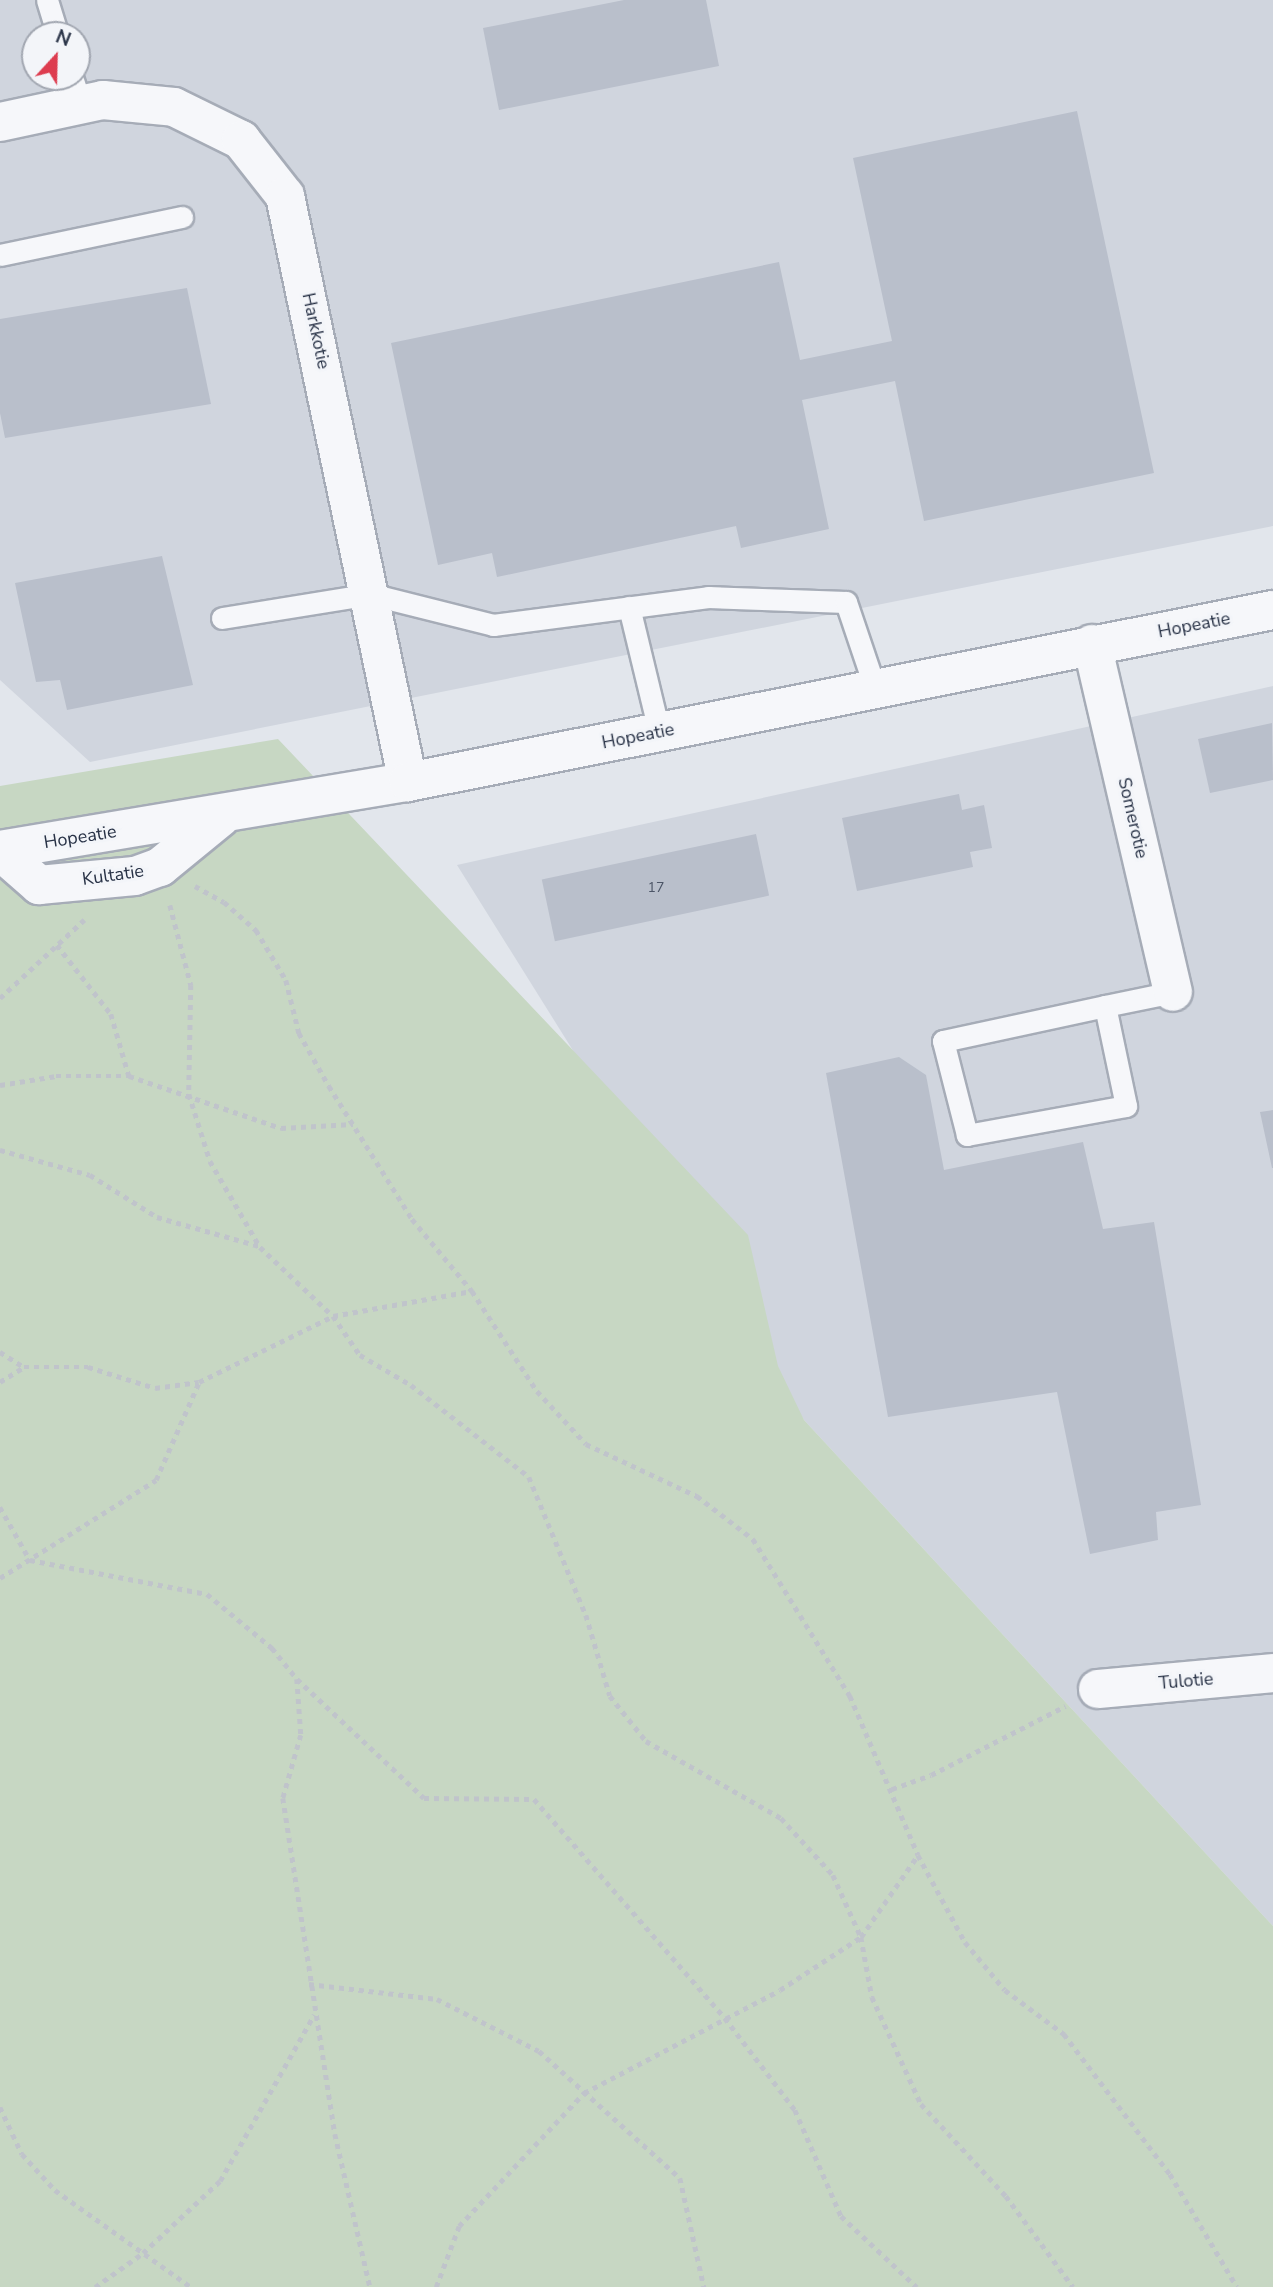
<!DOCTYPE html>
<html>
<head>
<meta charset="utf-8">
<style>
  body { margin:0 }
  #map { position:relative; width:1273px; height:2287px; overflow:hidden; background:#e2e6ec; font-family:"Nunito Sans",sans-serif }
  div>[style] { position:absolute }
  .built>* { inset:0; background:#d0d5de }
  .green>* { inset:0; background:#c7d7c3 }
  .building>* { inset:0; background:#b9bfcb; transform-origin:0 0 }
  .path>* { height:4.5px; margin-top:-2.25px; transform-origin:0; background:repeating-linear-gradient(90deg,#c0c4cb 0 5px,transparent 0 10px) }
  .roads { filter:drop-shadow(2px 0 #a6acb7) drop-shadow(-2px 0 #a6acb7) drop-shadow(0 2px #a6acb7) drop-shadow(0 -2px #a6acb7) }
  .lane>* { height:21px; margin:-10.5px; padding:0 10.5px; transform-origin:10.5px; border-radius:10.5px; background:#f6f7fa }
  .street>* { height:38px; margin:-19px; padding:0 19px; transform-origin:19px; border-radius:19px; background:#f6f7fa }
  span { translate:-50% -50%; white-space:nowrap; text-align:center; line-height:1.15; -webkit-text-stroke:6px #f3f5f9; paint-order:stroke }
  .number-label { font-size:14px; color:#4c5567 }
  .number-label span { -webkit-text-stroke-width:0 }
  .street-label { font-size:18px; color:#283246 }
  .north { position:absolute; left:21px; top:21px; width:70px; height:70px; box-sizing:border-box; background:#f3f5f9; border:2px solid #a2a7b1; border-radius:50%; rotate:22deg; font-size:19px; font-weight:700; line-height:28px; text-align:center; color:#283246 }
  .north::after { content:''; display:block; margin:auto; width:24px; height:32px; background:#dd3c4f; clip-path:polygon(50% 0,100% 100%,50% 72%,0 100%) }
</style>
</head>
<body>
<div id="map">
  <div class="built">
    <div style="clip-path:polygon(evenodd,0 0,1273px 0,1273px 526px,90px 762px,0 680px,0 0,35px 35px,77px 35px,77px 77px,35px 77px,35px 35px)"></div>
    <div style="clip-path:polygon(1273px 686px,1273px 1926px,804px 1420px,457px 865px)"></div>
  </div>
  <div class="green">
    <div style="clip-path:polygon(278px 739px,748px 1235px,778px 1366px,804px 1420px,1273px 1926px,1273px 2287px,0 2287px,0 786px)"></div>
  </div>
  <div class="building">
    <div style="clip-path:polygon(624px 0,706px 0,719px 66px,499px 110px,483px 28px)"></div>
    <div style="clip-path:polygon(1077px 111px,1154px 473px,924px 521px,895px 381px,802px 400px,829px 529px,741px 548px,736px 526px,497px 577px,492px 553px,438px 565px,391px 343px,779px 262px,800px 360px,892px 341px,853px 158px)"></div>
    <div style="clip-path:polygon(187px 288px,211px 404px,5px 438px,0 413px,0 319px)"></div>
    <div style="clip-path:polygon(162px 556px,193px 685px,67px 710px,60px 680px,36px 682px,15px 583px)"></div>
    <div style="clip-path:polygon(1272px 723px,1273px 780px,1210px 793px,1198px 739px)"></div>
    <div style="clip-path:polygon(959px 794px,962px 810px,984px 805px,992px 848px,970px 852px,973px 867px,857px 891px,842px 818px)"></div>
    <div style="left:756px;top:834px;width:63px;height:219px;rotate:78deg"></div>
    <div style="clip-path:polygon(899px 1057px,926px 1075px,944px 1170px,1083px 1142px,1103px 1229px,1154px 1222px,1201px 1505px,1156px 1512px,1158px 1540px,1090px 1554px,1057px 1392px,888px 1417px,826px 1073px)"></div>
    <div style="clip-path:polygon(1273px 1110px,1273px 1168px,1272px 1168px,1260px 1112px)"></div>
  </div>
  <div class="path">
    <div style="left:195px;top:886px;width:33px;rotate:29deg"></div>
    <div style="left:224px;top:902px;width:43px;rotate:41.2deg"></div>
    <div style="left:256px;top:930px;width:58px;rotate:59deg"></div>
    <div style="left:286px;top:980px;width:55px;rotate:76.2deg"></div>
    <div style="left:299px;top:1033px;width:61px;rotate:60.5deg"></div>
    <div style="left:329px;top:1086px;width:157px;rotate:58deg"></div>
    <div style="left:412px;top:1219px;width:94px;rotate:50.2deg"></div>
    <div style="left:472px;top:1291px;width:119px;rotate:57deg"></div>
    <div style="left:537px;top:1391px;width:72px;rotate:47.2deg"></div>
    <div style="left:586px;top:1444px;width:123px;rotate:25.1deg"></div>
    <div style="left:697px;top:1496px;width:71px;rotate:37.5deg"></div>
    <div style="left:753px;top:1539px;width:185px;rotate:58.3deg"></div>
    <div style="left:850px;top:1696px;width:173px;rotate:66.8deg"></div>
    <div style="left:918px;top:1855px;width:99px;rotate:61.6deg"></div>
    <div style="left:965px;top:1942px;width:62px;rotate:50.2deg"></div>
    <div style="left:1005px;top:1990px;width:74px;rotate:36.7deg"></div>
    <div style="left:1064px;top:2034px;width:176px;rotate:52.9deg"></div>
    <div style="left:1170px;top:2174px;width:131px;rotate:59.3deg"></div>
    <div style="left:170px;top:905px;width:83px;rotate:75.3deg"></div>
    <div style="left:191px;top:985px;width:109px;rotate:91.1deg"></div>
    <div style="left:189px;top:1094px;width:70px;rotate:72.6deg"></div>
    <div style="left:210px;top:1161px;width:99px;rotate:59.8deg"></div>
    <div style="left:260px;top:1247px;width:100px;rotate:43.4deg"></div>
    <div style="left:333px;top:1316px;width:47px;rotate:55.3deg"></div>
    <div style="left:360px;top:1355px;width:59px;rotate:30.5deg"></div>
    <div style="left:411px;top:1385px;width:150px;rotate:37.9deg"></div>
    <div style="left:529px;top:1477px;width:149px;rotate:67.6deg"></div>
    <div style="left:586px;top:1615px;width:84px;rotate:73.5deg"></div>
    <div style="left:610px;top:1696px;width:58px;rotate:51.3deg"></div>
    <div style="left:646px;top:1741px;width:155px;rotate:29.7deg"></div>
    <div style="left:781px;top:1818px;width:77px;rotate:47.6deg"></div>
    <div style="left:833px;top:1875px;width:68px;rotate:65.7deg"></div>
    <div style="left:861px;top:1937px;width:61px;rotate:79.6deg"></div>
    <div style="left:872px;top:1997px;width:118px;rotate:65.4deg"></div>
    <div style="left:921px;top:2104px;width:125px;rotate:47.3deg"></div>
    <div style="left:1006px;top:2196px;width:113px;rotate:53.6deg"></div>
    <div style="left:57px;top:945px;width:88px;rotate:52deg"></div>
    <div style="left:111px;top:1014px;width:65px;rotate:73.8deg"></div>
    <div style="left:0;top:998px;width:115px;rotate:-42.9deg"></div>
    <div style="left:0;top:1085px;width:57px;rotate:-9.1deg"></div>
    <div style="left:56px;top:1076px;width:73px"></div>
    <div style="left:129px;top:1076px;width:161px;rotate:18.9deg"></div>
    <div style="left:281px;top:1128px;width:72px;rotate:-3.2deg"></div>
    <div style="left:0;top:1150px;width:93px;rotate:15.5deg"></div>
    <div style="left:90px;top:1175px;width:79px;rotate:32.1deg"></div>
    <div style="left:157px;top:1217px;width:106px;rotate:15.9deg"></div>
    <div style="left:0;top:1352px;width:28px;rotate:32deg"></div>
    <div style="left:0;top:1382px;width:28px;rotate:-32deg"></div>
    <div style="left:24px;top:1367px;width:64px"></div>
    <div style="left:88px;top:1367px;width:70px;rotate:17.4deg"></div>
    <div style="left:155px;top:1388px;width:44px;rotate:-7.8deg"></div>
    <div style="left:199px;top:1382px;width:149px;rotate:-26.2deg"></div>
    <div style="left:333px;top:1316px;width:141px;rotate:-10.2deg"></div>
    <div style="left:0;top:1507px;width:61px;rotate:60.5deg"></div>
    <div style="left:30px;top:1560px;width:180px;rotate:10.9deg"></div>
    <div style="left:207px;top:1594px;width:85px;rotate:39.7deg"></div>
    <div style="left:272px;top:1648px;width:40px;rotate:51deg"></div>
    <div style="left:297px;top:1679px;width:174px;rotate:43.1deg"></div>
    <div style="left:424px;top:1798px;width:110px;rotate:0.5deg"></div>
    <div style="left:534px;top:1799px;width:291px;rotate:48.9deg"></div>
    <div style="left:725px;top:2018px;width:116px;rotate:52.7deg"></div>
    <div style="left:795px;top:2110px;width:116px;rotate:66.5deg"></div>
    <div style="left:841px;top:2216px;width:104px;rotate:43.1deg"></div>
    <div style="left:0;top:1578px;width:184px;rotate:-32.1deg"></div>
    <div style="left:156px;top:1480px;width:107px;rotate:-66.3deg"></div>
    <div style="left:297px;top:1679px;width:56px;rotate:85.9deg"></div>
    <div style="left:301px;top:1735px;width:66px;rotate:105.9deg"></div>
    <div style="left:283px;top:1798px;width:340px;rotate:81.2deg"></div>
    <div style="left:335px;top:2134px;width:157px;rotate:77.1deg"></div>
    <div style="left:892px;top:1789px;width:41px;rotate:-19.7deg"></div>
    <div style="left:931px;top:1775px;width:151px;rotate:-27.2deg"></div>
    <div style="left:309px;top:1984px;width:129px;rotate:6.7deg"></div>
    <div style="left:437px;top:1999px;width:114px;rotate:27deg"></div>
    <div style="left:539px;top:2051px;width:190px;rotate:42deg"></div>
    <div style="left:680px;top:2178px;width:112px;rotate:77.6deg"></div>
    <div style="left:0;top:2107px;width:52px;rotate:64.9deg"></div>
    <div style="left:22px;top:2154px;width:49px;rotate:47.5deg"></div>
    <div style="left:55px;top:2190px;width:167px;rotate:35.5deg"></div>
    <div style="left:95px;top:2287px;width:59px;rotate:-35.3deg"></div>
    <div style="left:143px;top:2253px;width:105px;rotate:-43.1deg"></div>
    <div style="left:220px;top:2181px;width:191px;rotate:-60.5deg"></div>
    <div style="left:436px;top:2287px;width:65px;rotate:-69.3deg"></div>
    <div style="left:459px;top:2226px;width:183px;rotate:-46.8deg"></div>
    <div style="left:584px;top:2093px;width:221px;rotate:-27.7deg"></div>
    <div style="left:780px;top:1990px;width:97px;rotate:-33.2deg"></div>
    <div style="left:861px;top:1937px;width:100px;rotate:-55.2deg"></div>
  </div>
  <div class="roads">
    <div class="lane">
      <div style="left:47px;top:0;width:37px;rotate:73deg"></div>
      <div style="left:72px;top:77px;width:28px;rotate:72deg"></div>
      <div style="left:0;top:255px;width:186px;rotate:-11.8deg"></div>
      <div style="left:629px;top:607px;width:128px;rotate:76.4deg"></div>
      <div style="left:222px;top:618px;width:150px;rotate:-9.2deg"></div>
      <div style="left:370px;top:594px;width:127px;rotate:14.1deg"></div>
      <div style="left:493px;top:625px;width:217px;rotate:-7.4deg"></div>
      <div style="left:708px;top:597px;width:138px;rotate:2.1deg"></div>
      <div style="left:846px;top:602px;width:91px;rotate:71.4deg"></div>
      <div style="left:1105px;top:1006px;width:102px;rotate:78.1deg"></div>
      <div style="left:1126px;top:1106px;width:162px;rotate:169.7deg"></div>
      <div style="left:967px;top:1135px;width:97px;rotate:-104.3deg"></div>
      <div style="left:943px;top:1041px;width:166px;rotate:-12.2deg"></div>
      <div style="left:1105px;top:1006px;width:69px;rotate:-11.6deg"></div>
    </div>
    <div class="street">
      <div style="left:0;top:122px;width:105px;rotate:-12.1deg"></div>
      <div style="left:103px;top:100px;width:71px;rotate:5.6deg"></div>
      <div style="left:174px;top:107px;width:75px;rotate:26.2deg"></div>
      <div style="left:241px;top:140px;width:71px;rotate:51.8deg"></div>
      <div style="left:285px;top:196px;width:599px;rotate:78.15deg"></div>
      <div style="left:1092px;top:644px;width:357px;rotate:76.9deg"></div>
      <div style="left:0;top:850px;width:414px;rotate:-9.5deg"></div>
      <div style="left:408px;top:782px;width:882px;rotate:-11.25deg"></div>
      <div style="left:0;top:851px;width:52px;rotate:41.1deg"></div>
      <div style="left:39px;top:885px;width:96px;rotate:-5.4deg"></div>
      <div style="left:135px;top:876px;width:27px;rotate:-20deg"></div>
      <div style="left:160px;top:867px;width:79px;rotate:-39.3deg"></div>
      <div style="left:1098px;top:1689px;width:176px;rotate:-5.2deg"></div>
    </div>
  </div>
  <div class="number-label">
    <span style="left:656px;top:888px">17</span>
  </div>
  <div class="street-label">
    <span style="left:316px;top:331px;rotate:78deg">Harkkotie</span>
    <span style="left:1194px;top:625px;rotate:-11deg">Hopeatie</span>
    <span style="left:638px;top:736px;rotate:-11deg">Hopeatie</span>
    <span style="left:1133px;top:818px;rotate:77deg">Somerotie</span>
    <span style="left:80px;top:837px;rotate:-9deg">Hopeatie</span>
    <span style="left:113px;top:875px;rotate:-8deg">Kultatie</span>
    <span style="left:1186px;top:1681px;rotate:-5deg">Tulotie</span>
  </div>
  <div class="north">N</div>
</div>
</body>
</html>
